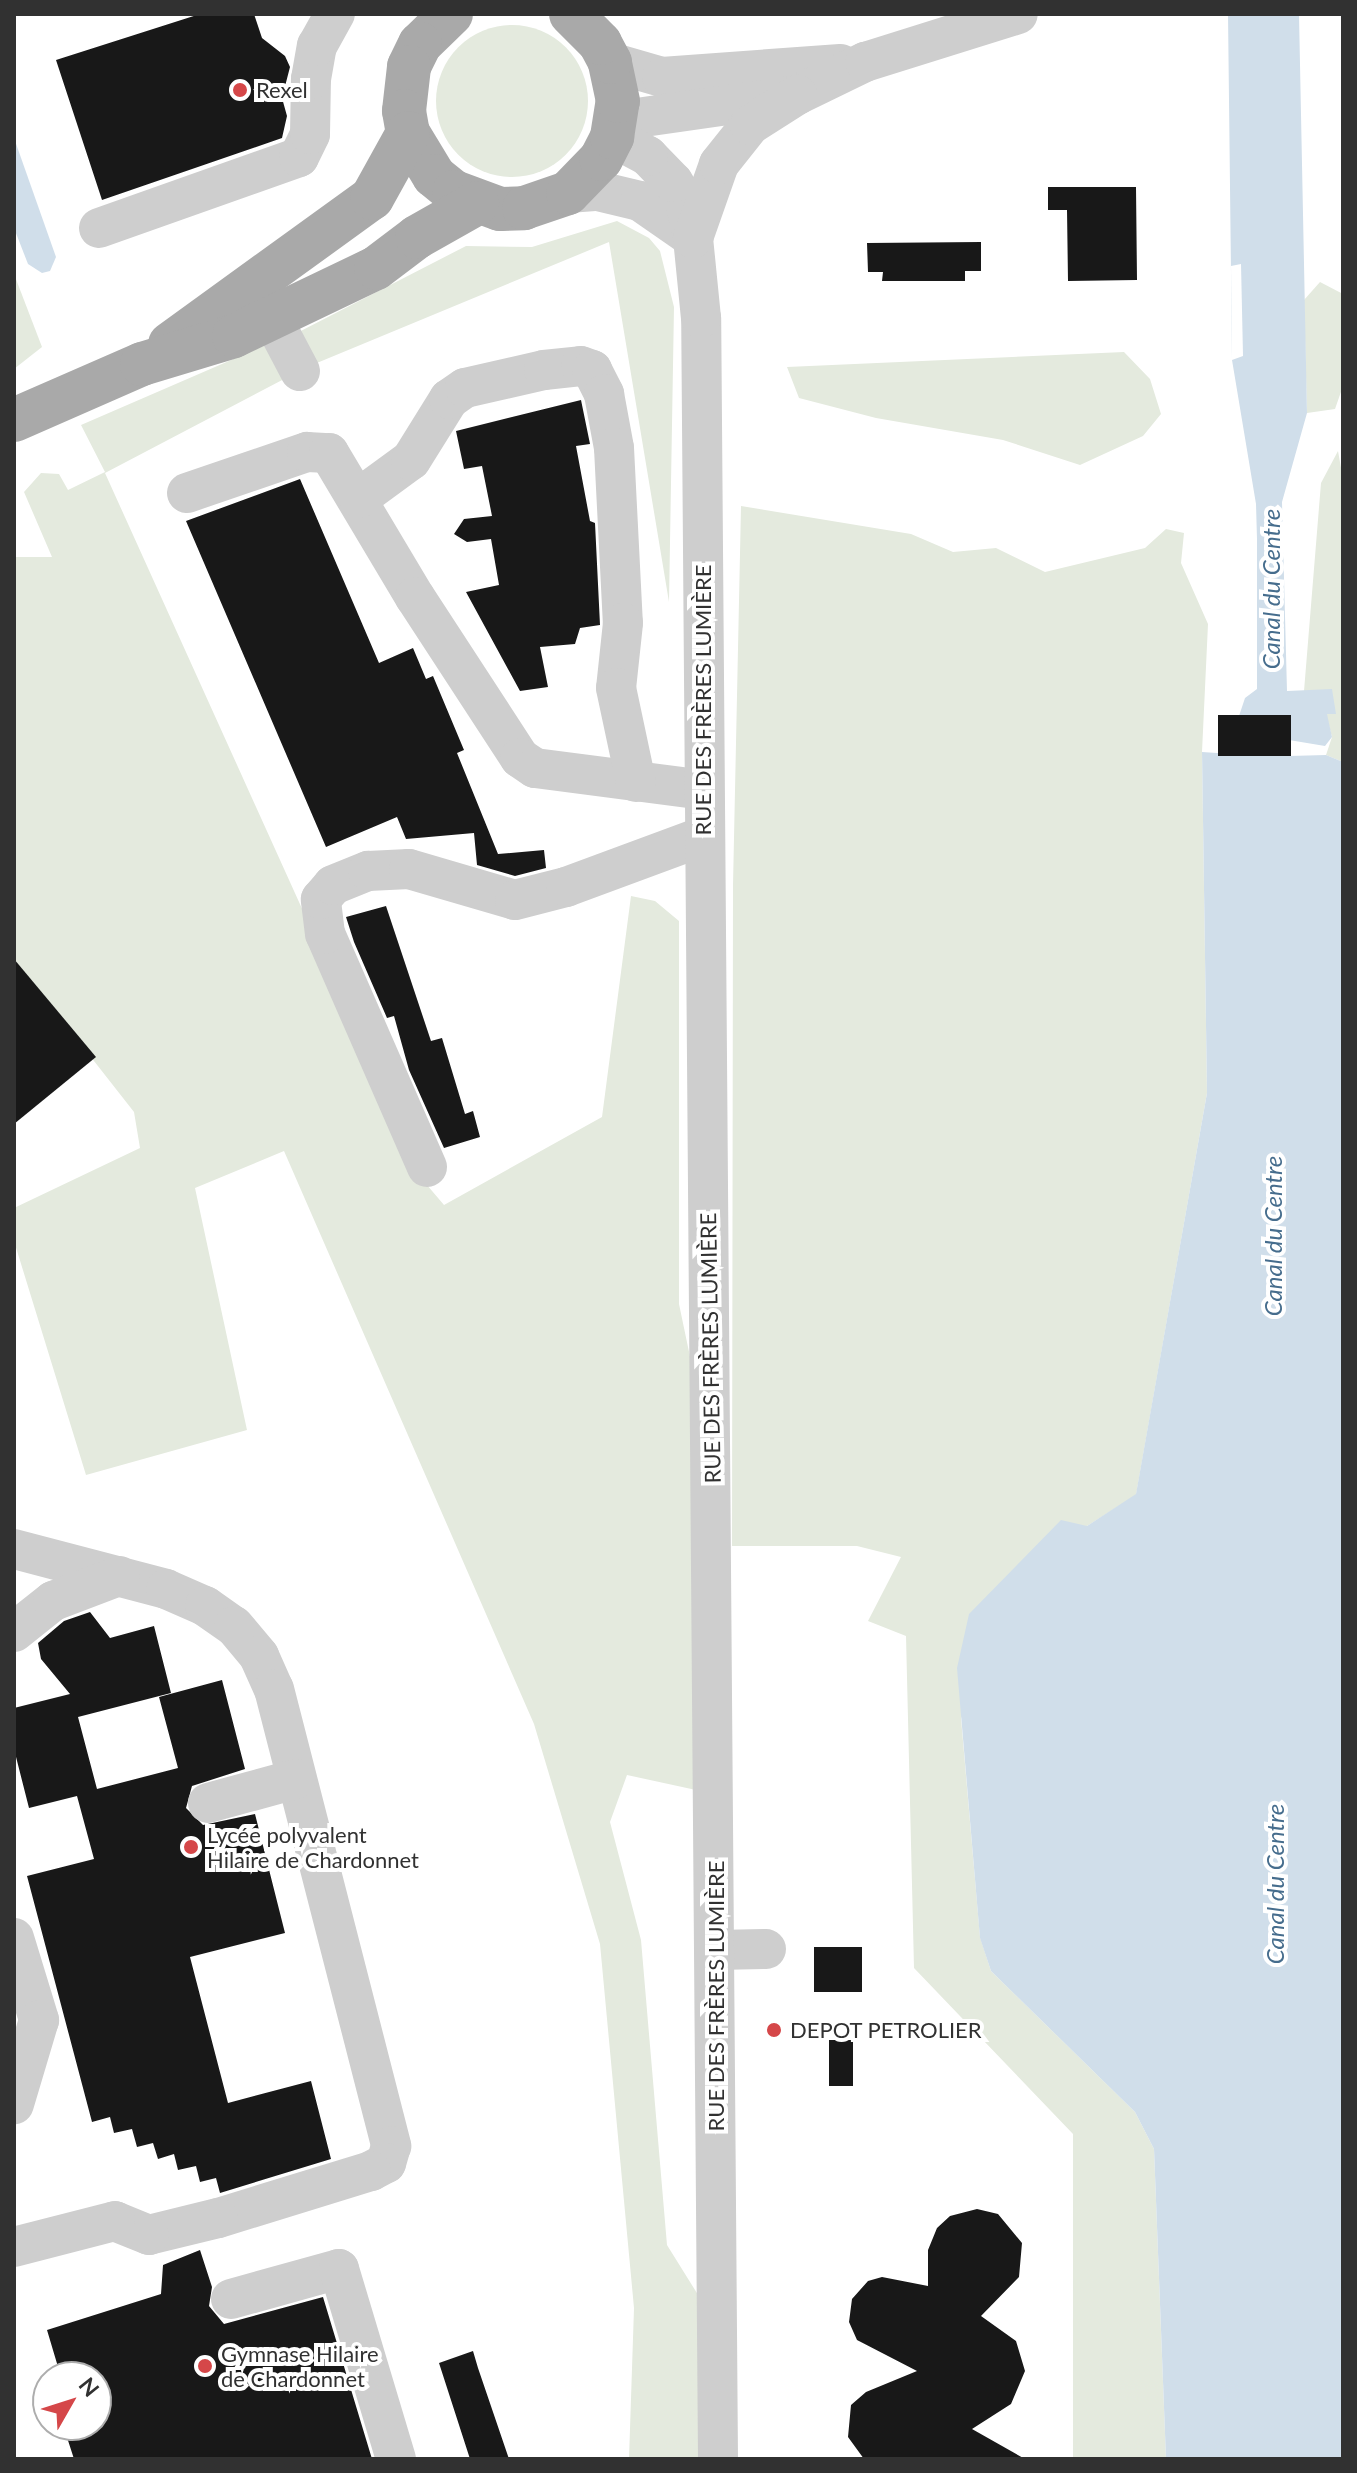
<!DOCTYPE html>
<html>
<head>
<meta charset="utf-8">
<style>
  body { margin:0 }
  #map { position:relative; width:1357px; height:2473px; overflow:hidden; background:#fff; font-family:Lato,sans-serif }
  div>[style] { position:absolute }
  .green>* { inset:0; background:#e4eade }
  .round { border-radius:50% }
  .water>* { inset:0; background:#d0deea }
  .pier>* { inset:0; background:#fff }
  .building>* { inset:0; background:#181818; transform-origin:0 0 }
  .minor>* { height:40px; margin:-20px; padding:0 20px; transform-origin:20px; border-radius:20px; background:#cecece }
  .major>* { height:44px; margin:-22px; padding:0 22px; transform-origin:22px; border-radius:22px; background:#a9a9a9 }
  .dots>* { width:22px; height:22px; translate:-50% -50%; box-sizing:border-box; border:4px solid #fff; border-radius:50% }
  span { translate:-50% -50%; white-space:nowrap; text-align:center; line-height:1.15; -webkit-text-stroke:8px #fff; paint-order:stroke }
  .poi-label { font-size:22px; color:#313131 }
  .left { translate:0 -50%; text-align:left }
  .street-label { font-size:22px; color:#313131 }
  .water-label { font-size:24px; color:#466d8d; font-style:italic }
  .frame { position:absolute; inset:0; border:16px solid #313131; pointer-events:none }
  .north { position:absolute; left:32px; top:2361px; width:80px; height:80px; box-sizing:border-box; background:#fff; border:2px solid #adadad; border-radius:50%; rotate:51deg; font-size:22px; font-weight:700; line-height:32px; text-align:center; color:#313131 }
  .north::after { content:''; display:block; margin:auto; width:28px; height:36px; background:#d54749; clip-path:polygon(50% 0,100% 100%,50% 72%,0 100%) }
</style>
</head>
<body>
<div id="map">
  <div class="green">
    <div class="round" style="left:436px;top:25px;width:152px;height:152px"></div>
    <div style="clip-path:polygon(617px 221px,649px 238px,660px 251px,674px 307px,669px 602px,609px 242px,312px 365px,293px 335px,466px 246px,532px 247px)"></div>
    <div style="clip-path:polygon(14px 274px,42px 347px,14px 369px)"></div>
    <div style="clip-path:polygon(1320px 282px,1343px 294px,1343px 386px,1335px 409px,1307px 413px,1304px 300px)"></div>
    <div style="clip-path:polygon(268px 344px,286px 378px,105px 473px,427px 1185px,444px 1205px,602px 1117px,631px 896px,655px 901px,679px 921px,679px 1304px,693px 1371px,696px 1790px,627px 1775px,610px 1822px,641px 1940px,667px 2245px,700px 2298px,701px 2459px,629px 2459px,634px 2308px,600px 1944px,534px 1724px,284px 1151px,195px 1188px,247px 1430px,86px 1475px,14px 1241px,14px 1208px,140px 1148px,134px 1112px,14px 959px,14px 557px,52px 557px,24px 492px,41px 473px,59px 474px,68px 490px,105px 472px,81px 425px)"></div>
    <div style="clip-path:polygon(1124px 352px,1150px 379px,1161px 414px,1143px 436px,1080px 465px,1003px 440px,876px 418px,799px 398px,787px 367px)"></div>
    <div style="clip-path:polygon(1338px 451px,1343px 479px,1343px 762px,1326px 755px,1332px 737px,1326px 714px,1335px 714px,1304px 691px,1321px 483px)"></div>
    <div style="clip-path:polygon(741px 506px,911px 534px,953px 552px,996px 548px,1045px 572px,1145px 548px,1166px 529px,1184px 533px,1181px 563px,1208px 624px,1202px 752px,1207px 1093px,1136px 1495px,1087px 1526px,961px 1718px,980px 1937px,991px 1971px,1135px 2112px,1154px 2149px,1166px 2459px,1073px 2459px,1073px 2134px,914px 1968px,906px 1636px,868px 1621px,901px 1557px,857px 1546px,732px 1546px,733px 885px)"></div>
  </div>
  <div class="water">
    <div style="clip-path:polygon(1228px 14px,1299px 14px,1307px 413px,1282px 502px,1287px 691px,1332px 689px,1336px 714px,1327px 714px,1332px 737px,1325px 746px,1289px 740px,1289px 756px,1326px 755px,1343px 762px,1343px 2459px,1166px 2459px,1154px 2149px,1135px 2112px,991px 1971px,980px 1938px,957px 1668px,969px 1614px,1061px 1520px,1087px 1526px,1136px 1494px,1207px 1093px,1202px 752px,1262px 756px,1261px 717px,1239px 716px,1245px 698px,1257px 689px,1257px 539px,1256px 504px,1232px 360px)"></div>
    <div style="clip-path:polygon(14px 138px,56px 257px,50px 271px,42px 273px,28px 264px,14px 228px)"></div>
  </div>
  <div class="pier">
    <div style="clip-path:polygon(1241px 264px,1243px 356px,1232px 360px,1231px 266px)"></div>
  </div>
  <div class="building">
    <div style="clip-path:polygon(200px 14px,254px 14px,262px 38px,285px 56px,290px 67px,282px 98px,287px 116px,282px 138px,102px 200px,56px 60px)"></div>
    <div style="clip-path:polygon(1048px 187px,1136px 187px,1137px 280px,1068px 281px,1067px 210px,1048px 210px)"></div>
    <div style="clip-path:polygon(981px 242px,981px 271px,965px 271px,965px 281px,882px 281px,883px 272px,868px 272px,867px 243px)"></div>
    <div style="clip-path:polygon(581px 400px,590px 444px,576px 446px,590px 521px,595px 523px,600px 625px,580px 628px,575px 644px,540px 647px,548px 687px,520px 691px,466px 592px,499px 585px,491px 539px,467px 542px,454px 534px,464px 519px,492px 516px,482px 466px,464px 469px,456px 431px)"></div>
    <div style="clip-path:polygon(300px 479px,379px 663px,413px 648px,426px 679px,433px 676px,464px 750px,457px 753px,498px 854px,544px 850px,546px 868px,515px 876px,477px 865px,474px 833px,406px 839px,397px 817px,326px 847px,186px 521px)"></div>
    <div style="left:1291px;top:715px;width:41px;height:73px;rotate:90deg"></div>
    <div style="clip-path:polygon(386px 906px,431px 1041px,442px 1038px,465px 1114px,473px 1111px,480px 1137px,444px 1148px,409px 1070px,394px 1016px,387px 1018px,354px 942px,346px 917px)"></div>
    <div style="clip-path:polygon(14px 959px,96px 1057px,14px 1124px)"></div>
    <div style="clip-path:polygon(90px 1612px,110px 1638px,154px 1626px,171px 1693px,78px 1717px,97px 1789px,178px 1768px,159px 1697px,222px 1680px,245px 1769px,192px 1786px,186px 1808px,203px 1825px,255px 1814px,285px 1933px,190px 1957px,228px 2103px,311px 2081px,331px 2159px,220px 2193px,216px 2178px,200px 2182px,196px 2166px,178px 2170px,174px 2154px,158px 2159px,153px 2143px,137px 2147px,132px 2129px,114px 2133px,110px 2117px,92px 2122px,27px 1876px,94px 1859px,77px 1796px,29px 1808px,14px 1749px,14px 1708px,70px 1694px,41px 1659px,38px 1643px,64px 1621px)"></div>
    <div style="left:814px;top:1947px;width:48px;height:45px"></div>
    <div style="left:829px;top:2040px;width:24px;height:46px"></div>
    <div style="clip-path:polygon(977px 2209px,998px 2214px,1022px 2243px,1019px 2277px,981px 2316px,1016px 2341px,1025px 2371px,1011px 2404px,972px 2429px,1025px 2459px,864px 2459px,848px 2437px,851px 2405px,866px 2392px,917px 2371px,857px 2340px,849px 2322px,852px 2299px,868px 2281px,882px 2277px,928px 2286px,928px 2250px,937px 2228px,950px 2216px)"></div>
    <div style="clip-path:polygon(200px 2250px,212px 2287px,209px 2306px,224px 2324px,323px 2297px,372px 2459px,74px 2459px,63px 2425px,96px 2425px,96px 2377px,61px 2377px,47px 2330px,161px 2294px,163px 2265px)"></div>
    <div style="clip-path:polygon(473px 2351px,478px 2368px,509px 2459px,470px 2459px,439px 2363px)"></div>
  </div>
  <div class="minor">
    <div style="left:610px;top:62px;width:54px;rotate:16.1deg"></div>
    <div style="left:662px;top:77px;width:179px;rotate:-4.2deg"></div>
    <div style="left:616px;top:121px;width:183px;rotate:-8.2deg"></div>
    <div style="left:797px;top:95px;width:76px;rotate:-25.9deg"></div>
    <div style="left:865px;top:62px;width:160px;rotate:-17.4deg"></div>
    <div style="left:568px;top:193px;width:30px;rotate:-4deg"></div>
    <div style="left:598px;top:191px;width:43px;rotate:13.4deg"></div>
    <div style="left:640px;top:201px;width:65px;rotate:34.9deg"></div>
    <div style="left:693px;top:238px;width:38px;rotate:-102deg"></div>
    <div style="left:685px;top:201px;width:22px;rotate:-122deg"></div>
    <div style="left:673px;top:182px;width:36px;rotate:-134deg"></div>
    <div style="left:648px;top:156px;width:41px;rotate:-152.2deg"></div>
    <div style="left:99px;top:228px;width:212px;rotate:-19.5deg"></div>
    <div style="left:299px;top:157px;width:25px;rotate:-64deg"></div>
    <div style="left:310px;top:134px;width:55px;rotate:-89deg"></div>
    <div style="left:311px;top:79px;width:34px;rotate:-80deg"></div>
    <div style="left:317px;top:46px;width:37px;rotate:-61deg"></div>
    <div style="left:272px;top:318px;width:60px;rotate:62.2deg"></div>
    <div style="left:187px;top:493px;width:127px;rotate:-18.9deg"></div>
    <div style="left:307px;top:452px;width:22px;rotate:3deg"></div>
    <div style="left:329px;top:453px;width:168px;rotate:59.2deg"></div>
    <div style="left:415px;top:597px;width:192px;rotate:56.9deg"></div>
    <div style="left:520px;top:758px;width:18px;rotate:34deg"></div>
    <div style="left:535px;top:768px;width:170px;rotate:7.4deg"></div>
    <div style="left:359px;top:498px;width:64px;rotate:-36.2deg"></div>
    <div style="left:411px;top:460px;width:72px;rotate:-58.1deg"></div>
    <div style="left:449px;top:399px;width:19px;rotate:-35deg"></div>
    <div style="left:465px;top:388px;width:81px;rotate:-12.8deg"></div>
    <div style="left:544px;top:370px;width:37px;rotate:-6deg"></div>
    <div style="left:581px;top:366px;width:12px;rotate:20deg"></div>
    <div style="left:592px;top:370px;width:27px;rotate:63deg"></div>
    <div style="left:604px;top:394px;width:55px;rotate:79.5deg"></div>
    <div style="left:614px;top:448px;width:175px;rotate:87.1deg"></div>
    <div style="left:623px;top:623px;width:65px;rotate:96.1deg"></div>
    <div style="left:616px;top:688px;width:96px;rotate:78deg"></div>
    <div style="left:427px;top:1167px;width:254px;rotate:-113.6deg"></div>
    <div style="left:325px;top:934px;width:35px;rotate:-97deg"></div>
    <div style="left:321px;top:899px;width:18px;rotate:-49deg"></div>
    <div style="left:333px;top:885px;width:38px;rotate:-22deg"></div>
    <div style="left:368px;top:871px;width:41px;rotate:-2.8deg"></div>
    <div style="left:409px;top:869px;width:110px;rotate:16.3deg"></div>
    <div style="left:515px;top:900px;width:53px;rotate:-14.3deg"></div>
    <div style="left:566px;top:887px;width:147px;rotate:-20.3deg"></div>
    <div style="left:14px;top:1549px;width:157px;rotate:14.7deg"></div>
    <div style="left:166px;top:1589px;width:43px;rotate:23.6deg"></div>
    <div style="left:205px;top:1606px;width:35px;rotate:35deg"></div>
    <div style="left:234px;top:1626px;width:39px;rotate:50deg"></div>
    <div style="left:259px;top:1656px;width:36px;rotate:66deg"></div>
    <div style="left:274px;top:1689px;width:472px;rotate:75.6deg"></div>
    <div style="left:391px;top:2146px;width:18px;rotate:106deg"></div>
    <div style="left:386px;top:2163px;width:17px;rotate:152deg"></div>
    <div style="left:371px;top:2171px;width:160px;rotate:162.9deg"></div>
    <div style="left:218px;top:2218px;width:71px;rotate:166.2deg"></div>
    <div style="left:149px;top:2235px;width:37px;rotate:-158deg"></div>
    <div style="left:115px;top:2221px;width:104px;rotate:165.6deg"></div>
    <div style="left:14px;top:1632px;width:50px;rotate:-38.5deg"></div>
    <div style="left:53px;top:1601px;width:71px;rotate:-20.7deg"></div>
    <div style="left:208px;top:1803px;width:91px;rotate:-15.3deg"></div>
    <div style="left:14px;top:1938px;width:86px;rotate:73deg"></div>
    <div style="left:39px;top:2020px;width:88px;rotate:106.6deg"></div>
    <div style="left:716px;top:1950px;width:50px;rotate:-1.1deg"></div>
    <div style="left:231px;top:2299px;width:112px;rotate:-15.5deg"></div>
    <div style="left:339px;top:2269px;width:198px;rotate:73.3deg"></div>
    <div style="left:718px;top:2459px;width:2141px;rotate:-90.45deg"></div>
    <div style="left:701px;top:318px;width:80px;rotate:-95.7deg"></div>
    <div style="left:693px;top:238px;width:78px;rotate:-70.6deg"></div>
    <div style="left:719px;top:164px;width:50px;rotate:-51.5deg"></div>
    <div style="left:750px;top:125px;width:56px;rotate:-32.6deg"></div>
  </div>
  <div class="major">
    <div style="left:451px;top:14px;width:43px;rotate:135.9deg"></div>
    <div style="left:420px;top:44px;width:25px;rotate:116deg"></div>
    <div style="left:409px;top:67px;width:44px;rotate:96.5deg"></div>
    <div style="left:404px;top:111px;width:22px;rotate:80deg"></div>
    <div style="left:408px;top:133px;width:50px;rotate:58.8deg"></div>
    <div style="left:434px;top:176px;width:26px;rotate:39deg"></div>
    <div style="left:454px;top:192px;width:49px;rotate:20.3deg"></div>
    <div style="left:500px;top:209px;width:24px;rotate:-2deg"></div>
    <div style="left:524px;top:208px;width:46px;rotate:-18.8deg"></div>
    <div style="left:568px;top:193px;width:47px;rotate:-45.9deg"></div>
    <div style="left:601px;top:159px;width:25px;rotate:-63deg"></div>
    <div style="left:612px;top:137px;width:36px;rotate:-81deg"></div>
    <div style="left:618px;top:101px;width:40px;rotate:-102deg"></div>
    <div style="left:610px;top:62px;width:21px;rotate:-118deg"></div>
    <div style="left:600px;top:43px;width:41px;rotate:-135deg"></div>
    <div style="left:170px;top:344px;width:249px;rotate:-35.9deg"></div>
    <div style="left:372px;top:198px;width:74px;rotate:-61deg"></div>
    <div style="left:14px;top:420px;width:140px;rotate:-23.6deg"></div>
    <div style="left:142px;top:364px;width:96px;rotate:-16.9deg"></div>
    <div style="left:234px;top:336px;width:157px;rotate:-25.6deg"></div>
    <div style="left:376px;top:268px;width:51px;rotate:-37.1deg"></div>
    <div style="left:417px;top:237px;width:69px;rotate:-29.5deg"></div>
  </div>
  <div class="dots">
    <div style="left:240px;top:90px;background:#d54749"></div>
    <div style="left:191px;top:1847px;background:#d54749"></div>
    <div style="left:774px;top:2030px;background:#d54749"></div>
    <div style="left:205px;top:2366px;background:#d54749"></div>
  </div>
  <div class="poi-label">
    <span class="left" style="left:256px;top:90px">Rexel</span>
    <span class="left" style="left:207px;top:1847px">Lycée polyvalent<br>Hilaire de Chardonnet</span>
    <span class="left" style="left:790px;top:2030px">DEPOT PETROLIER</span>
    <span class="left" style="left:221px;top:2366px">Gymnase Hilaire<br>de Chardonnet</span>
  </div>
  <div class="street-label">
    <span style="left:703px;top:700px;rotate:-90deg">RUE DES FRÈRES LUMIÈRE</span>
    <span style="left:710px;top:1348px;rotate:-91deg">RUE DES FRÈRES LUMIÈRE</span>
    <span style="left:716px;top:1996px;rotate:-90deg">RUE DES FRÈRES LUMIÈRE</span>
  </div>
  <div class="water-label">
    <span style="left:1271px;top:589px;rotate:-90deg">Canal du Centre</span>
    <span style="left:1273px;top:1236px;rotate:-90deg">Canal du Centre</span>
    <span style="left:1275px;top:1884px;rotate:-90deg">Canal du Centre</span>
  </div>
  <div class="frame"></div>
  <div class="north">N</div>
</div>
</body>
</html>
